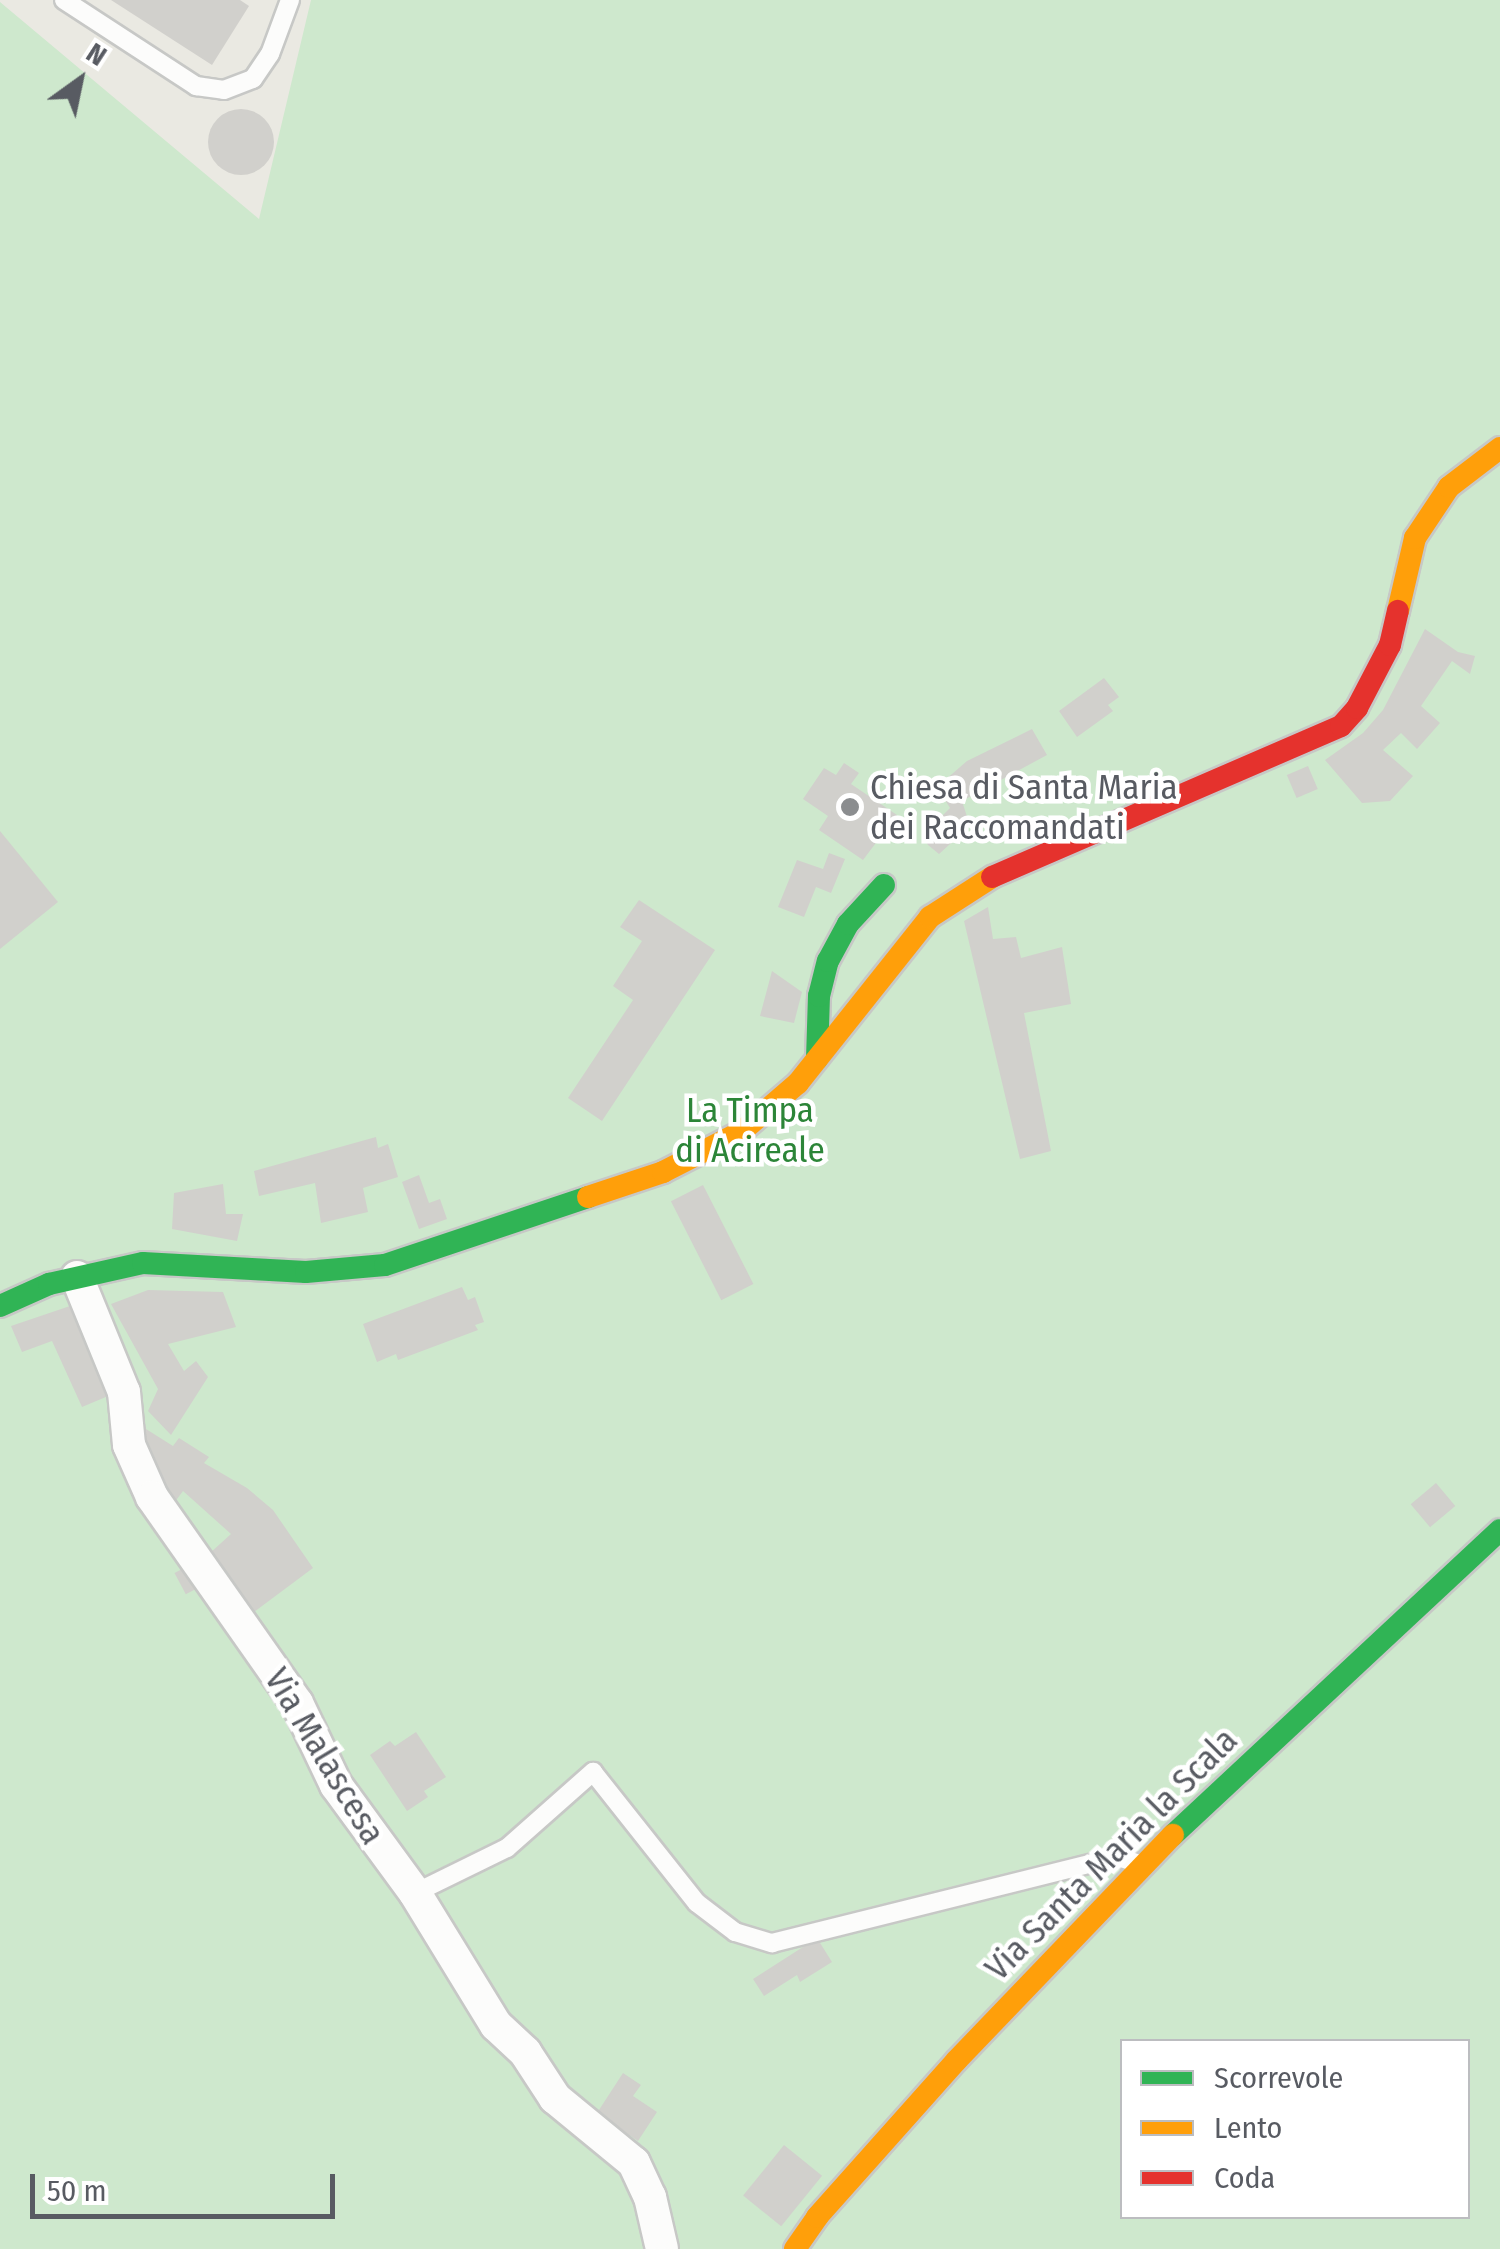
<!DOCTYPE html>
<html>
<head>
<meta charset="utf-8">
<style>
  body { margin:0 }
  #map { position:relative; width:1500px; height:2249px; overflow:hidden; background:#eae9e2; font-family:"Fira Sans Condensed",sans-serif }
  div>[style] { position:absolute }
  .green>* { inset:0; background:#cee8cd }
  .building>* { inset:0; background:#d1d0cc; transform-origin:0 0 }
  .round { border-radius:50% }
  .roads { filter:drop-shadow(2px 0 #c7c8c6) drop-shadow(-2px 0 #c7c8c6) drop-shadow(0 2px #c7c8c6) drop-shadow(0 -2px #c7c8c6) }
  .lane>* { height:18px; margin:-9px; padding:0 9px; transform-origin:9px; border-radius:9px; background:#fcfcfb }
  .street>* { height:32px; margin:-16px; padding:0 16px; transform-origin:16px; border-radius:16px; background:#fcfcfb }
  .fast>* { height:22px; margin:-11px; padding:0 11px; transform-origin:11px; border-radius:11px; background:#30b455 }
  .slow>* { height:22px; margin:-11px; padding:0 11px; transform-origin:11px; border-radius:11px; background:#ff9f0a }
  .jam>* { height:22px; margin:-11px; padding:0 11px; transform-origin:11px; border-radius:11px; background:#e5322d }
  .dots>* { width:28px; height:28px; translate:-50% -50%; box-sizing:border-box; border:5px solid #fff; border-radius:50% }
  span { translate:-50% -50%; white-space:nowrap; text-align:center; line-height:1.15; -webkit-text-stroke:9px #fff; paint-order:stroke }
  .poi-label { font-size:35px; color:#585b62 }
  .left { translate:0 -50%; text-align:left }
  .park-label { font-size:35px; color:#2c8538 }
  .street-label { font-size:35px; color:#585b62 }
  .legend { position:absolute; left:1120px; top:2039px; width:350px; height:180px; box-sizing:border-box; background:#fff; border:2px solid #bcbdc0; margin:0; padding:12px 18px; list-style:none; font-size:30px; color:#585b62 }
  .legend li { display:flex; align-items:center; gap:20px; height:50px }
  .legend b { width:50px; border:2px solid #bcbdc0 }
  .north { position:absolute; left:30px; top:30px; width:100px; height:100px; -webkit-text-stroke:8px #fff; paint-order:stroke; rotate:33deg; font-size:28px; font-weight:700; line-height:40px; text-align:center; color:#585b62 }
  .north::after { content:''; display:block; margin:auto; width:35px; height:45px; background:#585b62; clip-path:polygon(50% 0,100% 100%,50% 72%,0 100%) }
  .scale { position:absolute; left:30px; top:2174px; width:305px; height:45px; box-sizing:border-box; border:5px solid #585b62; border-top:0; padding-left:12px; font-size:30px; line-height:35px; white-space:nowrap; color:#585b62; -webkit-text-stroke:8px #fff; paint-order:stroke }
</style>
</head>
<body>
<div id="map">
  <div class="green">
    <div style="clip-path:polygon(evenodd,311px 0,1500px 0,1500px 2249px,0 2249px,0 2px,259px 219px,311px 0,1122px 2042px,1468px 2042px,1468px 2216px,1122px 2216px,1122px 2042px)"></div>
  </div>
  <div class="building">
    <div style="clip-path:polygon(111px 0,240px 0,249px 6px,212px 65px)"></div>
    <div class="round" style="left:208px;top:109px;width:66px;height:66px"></div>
    <div style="clip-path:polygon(1425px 629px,1458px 652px,1475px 656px,1470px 674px,1452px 661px,1421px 706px,1440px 723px,1417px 749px,1401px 733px,1383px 750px,1413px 776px,1390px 801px,1362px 803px,1325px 760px,1363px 733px,1383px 710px)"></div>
    <div style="clip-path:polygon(1104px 678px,1119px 697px,1108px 705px,1113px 711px,1077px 737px,1059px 711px)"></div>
    <div style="clip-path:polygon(1032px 729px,1047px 755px,962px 801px,970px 826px,939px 854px,928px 845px,922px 836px,950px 808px,937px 787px,967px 761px)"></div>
    <div style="clip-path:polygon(844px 763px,859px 773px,851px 784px,897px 815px,863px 860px,819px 830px,828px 816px,803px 799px,824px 768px,836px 775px)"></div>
    <div style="left:1308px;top:766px;width:25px;height:23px;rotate:67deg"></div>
    <div style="clip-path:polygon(0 831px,58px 902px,0 949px)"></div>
    <div style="clip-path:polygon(829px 853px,845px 859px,831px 893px,816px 887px,804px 917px,778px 907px,797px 860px,823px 869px)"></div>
    <div style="clip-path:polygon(639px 900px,715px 950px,602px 1121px,568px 1098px,633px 1000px,613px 986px,642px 941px,620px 927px)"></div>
    <div style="clip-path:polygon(988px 907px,993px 939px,1016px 937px,1021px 958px,1062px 947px,1071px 1004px,1024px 1013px,1051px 1151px,1020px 1159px,964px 921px)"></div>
    <div style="clip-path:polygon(772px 971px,802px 992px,794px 1023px,760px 1016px)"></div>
    <div style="clip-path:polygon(376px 1137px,378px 1148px,388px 1144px,398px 1177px,363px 1188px,368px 1212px,321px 1223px,315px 1183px,259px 1196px,254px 1171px)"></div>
    <div style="clip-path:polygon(419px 1175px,429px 1203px,440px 1199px,447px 1219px,419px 1229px,402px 1182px)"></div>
    <div style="clip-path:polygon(223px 1184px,226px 1214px,243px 1214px,237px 1241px,172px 1229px,174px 1193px)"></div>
    <div style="left:703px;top:1185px;width:111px;height:36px;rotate:63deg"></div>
    <div style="clip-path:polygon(462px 1287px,468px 1300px,475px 1297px,484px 1322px,475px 1325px,478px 1330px,398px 1360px,396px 1354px,377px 1362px,363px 1324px)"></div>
    <div style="clip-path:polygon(148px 1290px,223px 1292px,236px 1327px,168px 1344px,184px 1371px,196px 1361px,208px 1377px,171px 1435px,148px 1411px,158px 1389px,111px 1304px)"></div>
    <div style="clip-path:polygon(73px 1305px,113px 1394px,82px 1407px,52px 1341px,22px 1352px,11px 1326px)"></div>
    <div style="clip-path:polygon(146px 1429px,173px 1446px,179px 1438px,209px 1457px,204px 1463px,247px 1488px,273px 1510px,313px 1568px,250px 1615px,210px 1553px,231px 1534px,183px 1491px,171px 1507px,142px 1449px)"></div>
    <div style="left:1436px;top:1483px;width:30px;height:33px;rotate:50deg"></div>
    <div style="left:186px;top:1567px;width:24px;height:13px;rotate:62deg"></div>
    <div style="clip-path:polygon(416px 1732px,446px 1777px,424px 1791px,428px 1797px,407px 1811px,370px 1755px,390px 1741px,395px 1746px)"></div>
    <div style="clip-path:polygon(817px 1938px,832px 1962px,800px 1982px,797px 1975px,764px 1996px,753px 1979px)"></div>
    <div style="clip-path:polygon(623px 2073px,641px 2085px,633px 2096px,657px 2112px,638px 2141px,597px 2113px)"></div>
    <div style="left:784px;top:2145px;width:49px;height:65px;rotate:39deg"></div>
  </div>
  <div class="roads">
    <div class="lane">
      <div style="left:64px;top:0;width:158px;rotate:33.1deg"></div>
      <div style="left:196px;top:86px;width:28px;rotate:8deg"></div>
      <div style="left:224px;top:90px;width:31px;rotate:-21deg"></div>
      <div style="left:253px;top:79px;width:30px;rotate:-56deg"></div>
      <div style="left:270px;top:54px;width:58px;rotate:-69.7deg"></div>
      <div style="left:415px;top:1893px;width:102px;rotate:-26.1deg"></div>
      <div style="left:507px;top:1848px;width:115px;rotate:-41.5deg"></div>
      <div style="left:593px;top:1772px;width:167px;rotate:51.6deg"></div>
      <div style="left:697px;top:1903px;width:48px;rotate:37.3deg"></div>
      <div style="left:735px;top:1932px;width:39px;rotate:17deg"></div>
      <div style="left:772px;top:1943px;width:357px;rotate:-14deg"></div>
      <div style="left:1118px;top:1857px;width:22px;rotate:18deg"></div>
    </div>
    <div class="street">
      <div style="left:77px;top:1277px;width:124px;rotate:67.8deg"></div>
      <div style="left:124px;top:1392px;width:53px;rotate:84.6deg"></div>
      <div style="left:129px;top:1445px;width:57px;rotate:66.1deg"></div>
      <div style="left:152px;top:1497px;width:252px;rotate:54.9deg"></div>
      <div style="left:297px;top:1703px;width:91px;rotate:64.6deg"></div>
      <div style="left:336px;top:1785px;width:134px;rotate:53.8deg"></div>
      <div style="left:415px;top:1893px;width:155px;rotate:58.5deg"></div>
      <div style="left:496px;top:2025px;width:40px;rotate:43deg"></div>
      <div style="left:525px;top:2052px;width:55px;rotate:56.9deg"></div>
      <div style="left:555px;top:2098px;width:102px;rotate:39.4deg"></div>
      <div style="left:634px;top:2163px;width:38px;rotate:65deg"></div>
      <div style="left:650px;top:2197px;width:53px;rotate:77deg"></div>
    </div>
    <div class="fast">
      <div style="left:817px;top:1059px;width:63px;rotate:-88.2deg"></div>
      <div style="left:819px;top:996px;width:36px;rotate:-76deg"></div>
      <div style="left:828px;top:961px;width:42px;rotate:-61.6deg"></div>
      <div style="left:848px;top:924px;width:53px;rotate:-47.3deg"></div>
      <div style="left:0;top:1306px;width:54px;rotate:-24.2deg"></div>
      <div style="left:49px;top:1284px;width:96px;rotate:-12.6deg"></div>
      <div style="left:143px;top:1263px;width:163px;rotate:3.2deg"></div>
      <div style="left:306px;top:1272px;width:79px;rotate:-5.1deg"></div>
      <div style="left:385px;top:1265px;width:214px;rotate:-18.5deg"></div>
      <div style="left:1173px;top:1835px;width:447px;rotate:-43deg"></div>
    </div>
    <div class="slow">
      <div style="left:1398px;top:611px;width:75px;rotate:-76.9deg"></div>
      <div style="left:1415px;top:538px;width:61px;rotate:-56.3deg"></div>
      <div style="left:1449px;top:487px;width:64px;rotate:-37.4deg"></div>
      <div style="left:588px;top:1197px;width:79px;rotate:-18.4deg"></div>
      <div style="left:663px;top:1172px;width:88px;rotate:-27.1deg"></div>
      <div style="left:741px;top:1132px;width:75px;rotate:-40.7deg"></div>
      <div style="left:798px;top:1083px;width:212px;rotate:-51.5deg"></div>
      <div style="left:930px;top:917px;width:74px;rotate:-32.8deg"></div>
      <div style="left:795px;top:2249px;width:39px;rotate:-55deg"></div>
      <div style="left:817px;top:2217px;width:210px;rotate:-48.3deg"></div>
      <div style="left:957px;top:2060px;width:312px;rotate:-46.2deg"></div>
    </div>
    <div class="jam">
      <div style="left:992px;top:877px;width:380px;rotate:-23.4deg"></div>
      <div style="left:1341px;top:726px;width:24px;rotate:-48deg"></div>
      <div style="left:1357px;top:708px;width:71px;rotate:-62.4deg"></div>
      <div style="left:1390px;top:645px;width:35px;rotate:-77deg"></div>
    </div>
  </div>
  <div class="dots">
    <div style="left:850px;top:807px;background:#8b8d8f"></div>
  </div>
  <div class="poi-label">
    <span class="left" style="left:870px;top:807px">Chiesa di Santa Maria<br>dei Raccomandati</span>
  </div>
  <div class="park-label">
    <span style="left:750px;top:1130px">La Timpa<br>di Acireale</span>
  </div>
  <div class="street-label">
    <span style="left:325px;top:1756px;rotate:59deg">Via Malascesa</span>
    <span style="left:1111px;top:1854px;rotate:-45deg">Via Santa Maria la Scala</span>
  </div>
  <ul class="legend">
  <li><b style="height:12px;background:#30b455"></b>Scorrevole</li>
  <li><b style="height:12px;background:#ff9f0a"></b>Lento</li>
  <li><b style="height:12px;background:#e5322d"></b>Coda</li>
  </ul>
  <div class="north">N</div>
  <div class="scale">50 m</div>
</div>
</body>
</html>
